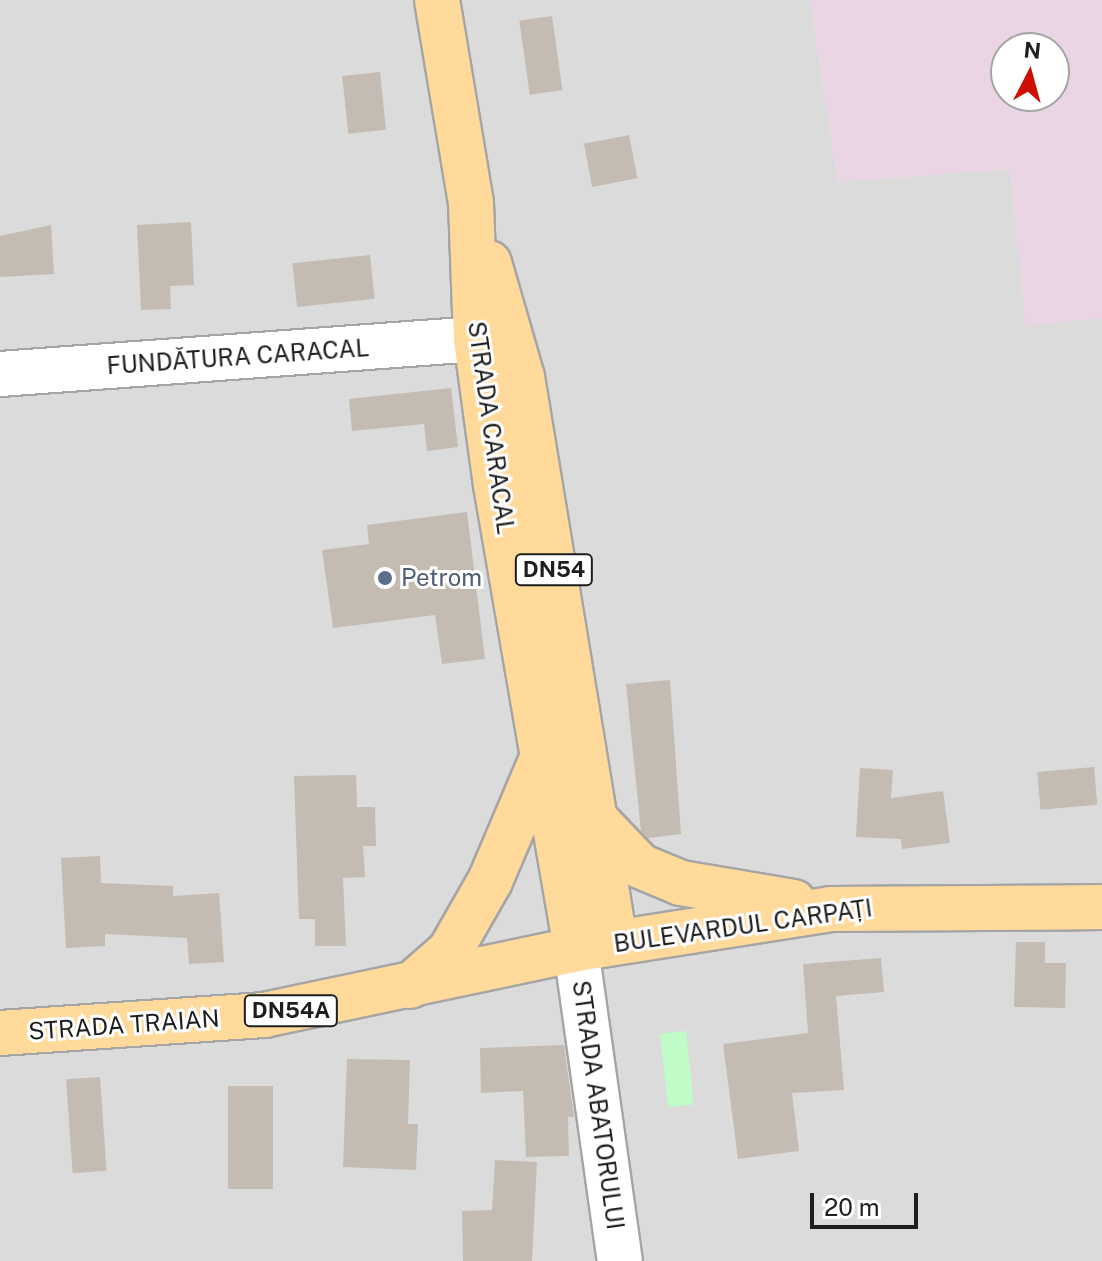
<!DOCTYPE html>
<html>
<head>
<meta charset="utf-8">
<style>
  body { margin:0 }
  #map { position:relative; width:1102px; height:1261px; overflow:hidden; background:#f0ede4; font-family:"Public Sans",sans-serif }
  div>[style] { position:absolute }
  .residential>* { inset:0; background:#dcdbdb }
  .industrial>* { inset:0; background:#e9d5e4 }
  .park>* { inset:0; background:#bffcc8; transform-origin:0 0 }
  .building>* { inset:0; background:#c4bcb3; transform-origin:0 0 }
  .roads { filter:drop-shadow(2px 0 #a5a5a5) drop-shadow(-2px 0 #a5a5a5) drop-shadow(0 2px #a5a5a5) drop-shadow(0 -2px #a5a5a5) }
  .minor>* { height:44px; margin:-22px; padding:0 22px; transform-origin:22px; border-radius:22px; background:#fff }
  .major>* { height:44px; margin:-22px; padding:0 22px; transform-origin:22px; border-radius:22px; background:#ffda9a }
  .dots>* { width:22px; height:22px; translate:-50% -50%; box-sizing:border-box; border:4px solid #fff; border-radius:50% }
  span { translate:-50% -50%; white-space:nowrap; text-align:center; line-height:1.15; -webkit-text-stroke:6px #fff; paint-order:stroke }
  .shield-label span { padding:2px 6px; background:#fff; border:2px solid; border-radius:6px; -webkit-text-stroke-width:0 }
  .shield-label { font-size:22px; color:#1e1e1e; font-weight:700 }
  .street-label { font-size:24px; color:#1e1e1e }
  .service-label { font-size:24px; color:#4e5e75 }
  .left { translate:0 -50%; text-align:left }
  .north { position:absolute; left:990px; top:32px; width:80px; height:80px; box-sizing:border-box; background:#fff; border:2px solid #a5a5a5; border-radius:50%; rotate:6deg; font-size:22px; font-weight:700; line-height:32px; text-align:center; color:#1e1e1e }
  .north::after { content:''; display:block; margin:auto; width:28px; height:36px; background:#cd0e00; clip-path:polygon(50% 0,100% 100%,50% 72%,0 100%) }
  .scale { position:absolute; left:810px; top:1193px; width:108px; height:36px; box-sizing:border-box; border:4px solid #1e1e1e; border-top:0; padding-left:10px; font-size:24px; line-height:28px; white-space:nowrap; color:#1e1e1e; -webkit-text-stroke:6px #fff; paint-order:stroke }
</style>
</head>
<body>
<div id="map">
  <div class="residential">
    <div style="clip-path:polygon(0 0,810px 0,838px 182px,1010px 169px,1026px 325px,1102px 318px,1102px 1261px,0 1261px)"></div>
  </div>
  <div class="industrial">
    <div style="clip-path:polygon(evenodd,810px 0,1102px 0,1102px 318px,1026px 326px,1010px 169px,838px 182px,810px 0,1006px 48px,1054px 48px,1054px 96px,1006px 96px,1006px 48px)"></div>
  </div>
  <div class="park">
    <div style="left:686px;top:1031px;width:74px;height:26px;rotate:84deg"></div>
  </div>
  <div class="building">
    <div style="left:552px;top:16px;width:75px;height:33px;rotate:82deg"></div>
    <div style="left:380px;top:72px;width:58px;height:38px;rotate:84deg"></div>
    <div style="left:629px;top:135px;width:44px;height:46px;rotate:79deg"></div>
    <div style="clip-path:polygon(191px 222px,194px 285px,170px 286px,171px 309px,141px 310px,137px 225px)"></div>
    <div style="clip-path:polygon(51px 225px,54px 274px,0 277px,0 236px)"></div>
    <div style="left:370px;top:255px;width:44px;height:78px;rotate:84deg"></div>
    <div style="clip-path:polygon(451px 388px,458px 447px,427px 451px,424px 424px,352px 431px,349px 399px)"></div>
    <div style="clip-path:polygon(467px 512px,485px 659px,442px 664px,435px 615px,333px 628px,322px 550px,369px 544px,367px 525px)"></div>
    <div style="clip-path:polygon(670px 680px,681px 834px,648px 838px,641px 831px,626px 684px)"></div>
    <div style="left:1094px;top:767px;width:38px;height:57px;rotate:85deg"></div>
    <div style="clip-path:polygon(860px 768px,893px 770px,891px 798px,943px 791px,950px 843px,902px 849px,901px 839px,856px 837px)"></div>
    <div style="clip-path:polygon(356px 775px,357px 807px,375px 807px,376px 846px,363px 846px,365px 877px,343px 878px,346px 946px,315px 946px,315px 919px,299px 919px,294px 776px)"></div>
    <div style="clip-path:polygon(100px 856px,101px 883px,173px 886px,173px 896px,219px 893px,224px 962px,189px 964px,187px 938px,105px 934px,105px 946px,66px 948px,61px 858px)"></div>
    <div style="clip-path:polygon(1016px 942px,1045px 942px,1045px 963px,1066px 963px,1065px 1008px,1014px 1007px)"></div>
    <div style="clip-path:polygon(881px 958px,884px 992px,836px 996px,844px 1090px,792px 1093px,799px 1151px,738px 1159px,723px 1044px,808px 1033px,803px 964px)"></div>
    <div style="clip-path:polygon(564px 1045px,574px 1117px,568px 1117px,569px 1156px,526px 1157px,523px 1091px,481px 1093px,480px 1048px)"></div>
    <div style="clip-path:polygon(347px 1059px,410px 1060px,408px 1124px,418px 1124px,416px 1170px,343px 1167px)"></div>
    <div style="left:100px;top:1077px;width:94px;height:34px;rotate:86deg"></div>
    <div style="left:228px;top:1086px;width:45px;height:103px"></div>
    <div style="clip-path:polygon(495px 1160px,537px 1162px,532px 1261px,463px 1261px,462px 1211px,492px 1210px)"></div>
  </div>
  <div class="roads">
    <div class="minor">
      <div style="left:0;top:374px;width:477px;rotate:-4.2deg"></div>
      <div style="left:576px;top:949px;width:315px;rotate:82deg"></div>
    </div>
    <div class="major">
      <div style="left:437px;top:0;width:206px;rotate:80.5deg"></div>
      <div style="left:471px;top:203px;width:136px;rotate:87.9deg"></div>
      <div style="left:476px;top:339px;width:147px;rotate:82.2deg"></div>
      <div style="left:496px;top:485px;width:471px;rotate:80.2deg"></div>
      <div style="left:489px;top:263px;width:119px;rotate:73.9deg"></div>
      <div style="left:522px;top:377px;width:573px;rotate:80.65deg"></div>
      <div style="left:595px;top:819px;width:65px;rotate:46.2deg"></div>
      <div style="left:640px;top:866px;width:44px;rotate:22.5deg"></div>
      <div style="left:681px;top:883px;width:114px;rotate:9.6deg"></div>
      <div style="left:410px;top:986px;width:53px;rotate:-41.2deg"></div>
      <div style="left:450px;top:951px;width:81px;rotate:-60.3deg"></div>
      <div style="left:490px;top:881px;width:136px;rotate:-67deg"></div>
      <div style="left:0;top:1033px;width:265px;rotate:-3.9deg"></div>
      <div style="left:264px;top:1015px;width:319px;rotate:-11.9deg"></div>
      <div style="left:576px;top:949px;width:257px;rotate:-8.9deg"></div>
      <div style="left:830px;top:909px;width:272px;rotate:-0.4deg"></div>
    </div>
  </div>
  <div class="dots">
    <div style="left:385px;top:578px;background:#5c6f8a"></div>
  </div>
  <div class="shield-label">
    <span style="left:554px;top:570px">DN54</span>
    <span style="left:291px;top:1011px">DN54A</span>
  </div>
  <div class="street-label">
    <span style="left:238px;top:357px;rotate:-4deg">FUNDĂTURA CARACAL</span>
    <span style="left:491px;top:428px;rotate:82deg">STRADA CARACAL</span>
    <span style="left:743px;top:926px;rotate:-8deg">BULEVARDUL CARPAȚI</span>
    <span style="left:124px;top:1025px;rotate:-4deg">STRADA TRAIAN</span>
    <span style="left:598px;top:1105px;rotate:82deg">STRADA ABATORULUI</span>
  </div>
  <div class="service-label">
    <span class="left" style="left:401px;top:578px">Petrom</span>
  </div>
  <div class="north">N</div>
  <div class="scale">20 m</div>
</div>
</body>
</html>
